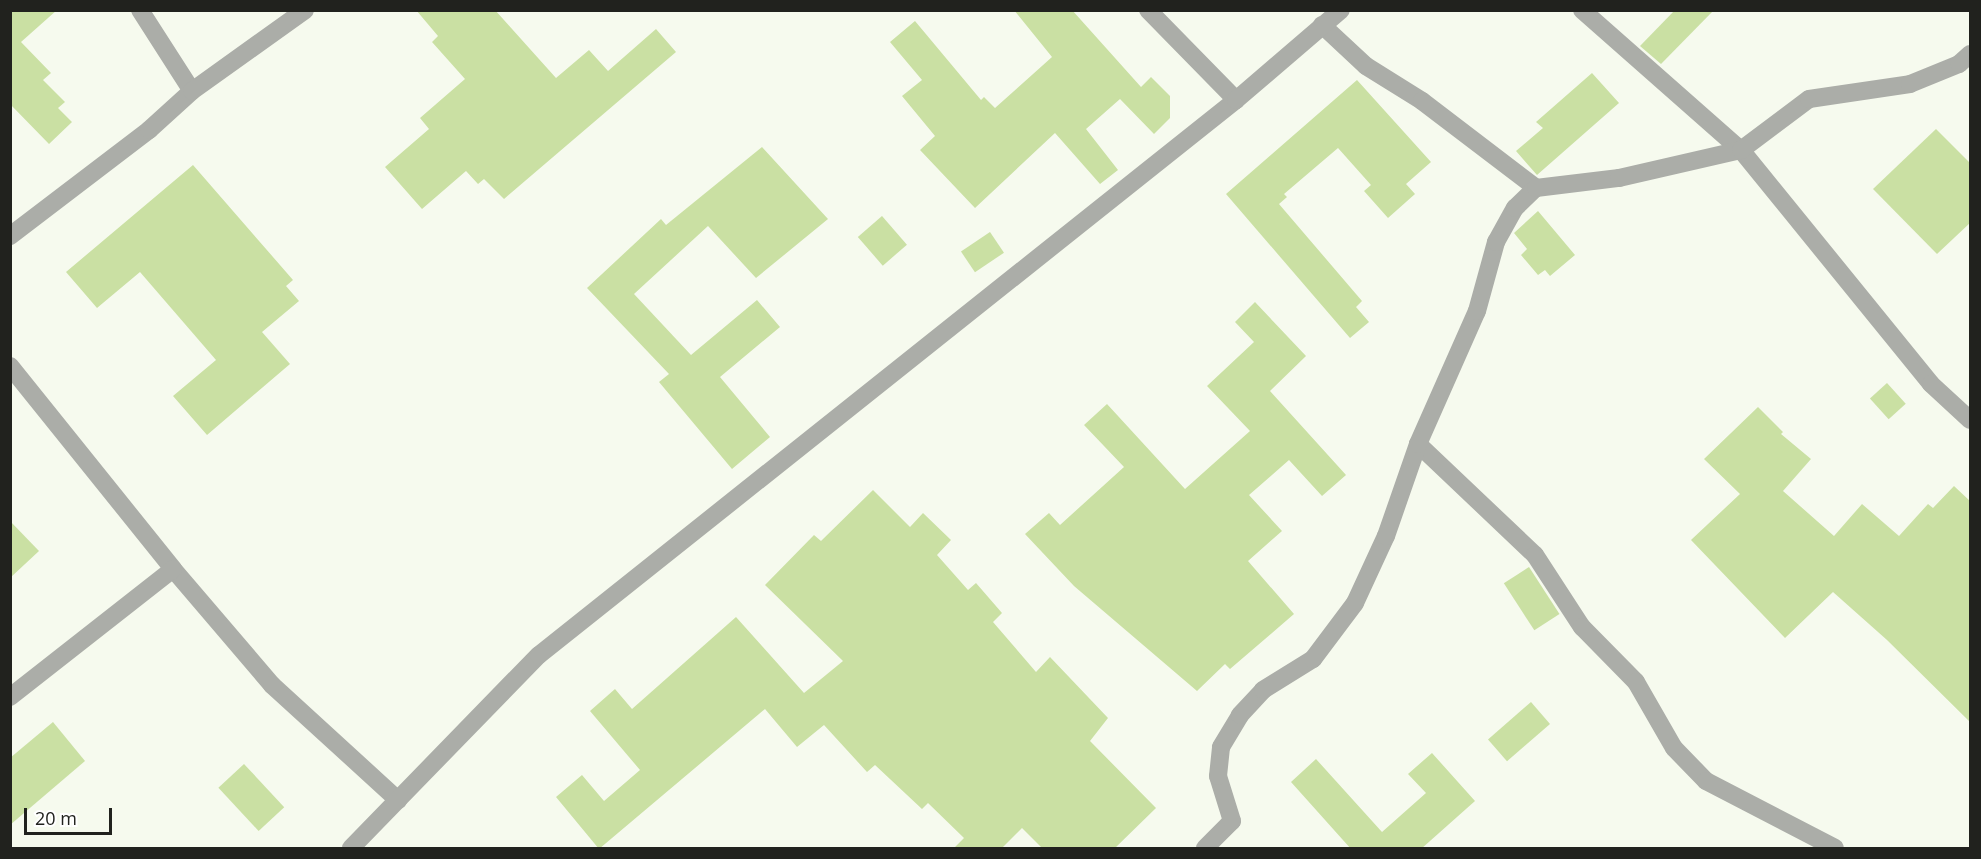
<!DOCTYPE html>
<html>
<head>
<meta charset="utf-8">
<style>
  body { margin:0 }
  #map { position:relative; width:1981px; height:859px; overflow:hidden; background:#f6faee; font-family:"Open Sans",sans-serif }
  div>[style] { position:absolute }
  .building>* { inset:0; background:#cae0a3; transform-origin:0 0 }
  .minor>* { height:18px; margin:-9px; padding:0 9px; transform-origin:9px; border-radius:9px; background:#abada8 }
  span { translate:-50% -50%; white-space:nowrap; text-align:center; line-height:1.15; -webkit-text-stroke:5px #fff; paint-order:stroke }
  .frame { position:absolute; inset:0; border:12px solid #21221e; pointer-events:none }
  .scale { position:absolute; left:24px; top:808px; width:88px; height:27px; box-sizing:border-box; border:3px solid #21221e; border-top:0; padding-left:8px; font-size:18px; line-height:21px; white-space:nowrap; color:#21221e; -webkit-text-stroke:4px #fff; paint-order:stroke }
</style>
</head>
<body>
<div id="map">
  <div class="building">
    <div style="clip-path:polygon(10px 10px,57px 10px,21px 42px,51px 73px,43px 80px,65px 102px,58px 108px,72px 122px,49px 144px,10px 104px)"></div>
    <div style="clip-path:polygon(416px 10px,495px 10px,556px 78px,589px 50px,608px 71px,656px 29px,676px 52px,504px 199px,484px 179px,478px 184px,466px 171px,422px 209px,385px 167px,429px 129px,420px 118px,465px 79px,432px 42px,438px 36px)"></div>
    <div style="clip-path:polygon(1014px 10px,1072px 10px,1141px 87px,1151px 77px,1170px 96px,1170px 118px,1154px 134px,1120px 99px,1086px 129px,1118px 170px,1100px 184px,1055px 133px,975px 208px,920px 150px,935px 136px,902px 96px,922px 80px,890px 42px,915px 21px,981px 100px,984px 97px,995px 108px,1052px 57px)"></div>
    <div style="clip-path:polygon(1675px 10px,1714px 10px,1661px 64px,1640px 46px)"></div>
    <div style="clip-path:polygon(1592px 73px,1619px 103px,1537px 175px,1516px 151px,1543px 128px,1536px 122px)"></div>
    <div style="clip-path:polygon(1357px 80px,1431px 162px,1406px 184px,1415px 194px,1388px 218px,1364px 191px,1371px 185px,1338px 148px,1284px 194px,1287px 197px,1279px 204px,1362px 301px,1356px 307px,1369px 322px,1350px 338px,1226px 194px)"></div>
    <div style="clip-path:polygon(1936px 129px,1971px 164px,1971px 222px,1937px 254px,1873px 189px)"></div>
    <div style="clip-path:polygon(762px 147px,828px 219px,756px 278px,708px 226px,634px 294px,691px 355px,757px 300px,780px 327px,720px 377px,770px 437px,732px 469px,659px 382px,669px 374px,587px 288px,661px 219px,666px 225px)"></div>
    <div style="clip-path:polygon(193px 165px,293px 280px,286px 286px,299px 301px,262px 332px,290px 364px,207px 435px,173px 396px,216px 360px,140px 272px,97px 308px,66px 272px)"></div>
    <div style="clip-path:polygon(1538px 211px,1575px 255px,1550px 276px,1545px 270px,1538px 275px,1521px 255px,1527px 249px,1514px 233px)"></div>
    <div style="left:882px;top:216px;width:38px;height:32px;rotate:49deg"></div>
    <div style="left:990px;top:232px;width:25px;height:35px;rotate:56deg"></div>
    <div style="clip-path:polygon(1255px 302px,1306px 356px,1270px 391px,1346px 475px,1322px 496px,1289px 460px,1249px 495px,1282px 531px,1248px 561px,1294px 614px,1230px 669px,1225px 664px,1197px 691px,1074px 586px,1025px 534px,1049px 513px,1060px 525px,1124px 467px,1084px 425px,1107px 404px,1185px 489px,1250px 431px,1207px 386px,1254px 342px,1235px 322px)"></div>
    <div style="left:1887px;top:383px;width:28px;height:23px;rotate:48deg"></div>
    <div style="clip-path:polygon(1758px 407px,1783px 432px,1781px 434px,1811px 459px,1783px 491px,1834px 536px,1862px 504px,1899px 536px,1928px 504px,1933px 508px,1954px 486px,1971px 502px,1971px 723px,1887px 640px,1833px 592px,1785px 638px,1691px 540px,1740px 494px,1704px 459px)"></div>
    <div style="clip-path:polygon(873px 490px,910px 527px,923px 513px,951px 540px,937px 555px,968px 590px,976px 583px,1002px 613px,993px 622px,1036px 672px,1050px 657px,1108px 718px,1090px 741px,1156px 808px,1114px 849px,1043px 849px,1022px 828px,1001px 849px,953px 849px,964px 838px,928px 803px,922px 809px,875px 765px,867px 772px,824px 725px,797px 747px,765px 709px,599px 849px,556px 797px,582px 775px,604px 801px,640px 770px,590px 711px,615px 689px,632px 709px,736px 617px,804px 693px,843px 661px,765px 585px,814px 535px,821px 541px)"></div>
    <div style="clip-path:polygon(10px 521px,39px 551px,10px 578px)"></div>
    <div style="left:1529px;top:567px;width:56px;height:30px;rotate:57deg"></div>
    <div style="left:1531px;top:702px;width:29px;height:57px;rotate:49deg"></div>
    <div style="clip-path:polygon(53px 722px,85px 761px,10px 825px,10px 758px)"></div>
    <div style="clip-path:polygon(1432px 753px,1475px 801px,1421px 849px,1351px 849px,1291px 782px,1316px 759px,1382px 832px,1426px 793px,1408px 774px)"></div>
    <div style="left:244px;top:764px;width:59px;height:35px;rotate:47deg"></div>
  </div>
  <div class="minor">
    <div style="left:140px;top:10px;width:96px;rotate:57.3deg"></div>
    <div style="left:1148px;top:10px;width:126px;rotate:45.6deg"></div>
    <div style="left:1582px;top:10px;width:212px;rotate:41.4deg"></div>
    <div style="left:1741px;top:150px;width:301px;rotate:50.9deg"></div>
    <div style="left:1931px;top:384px;width:53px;rotate:42.7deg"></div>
    <div style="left:1322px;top:25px;width:60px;rotate:43deg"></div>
    <div style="left:1366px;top:66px;width:66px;rotate:32deg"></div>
    <div style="left:1422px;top:101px;width:143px;rotate:37.3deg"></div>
    <div style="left:10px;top:236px;width:175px;rotate:-37.3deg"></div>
    <div style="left:149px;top:130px;width:58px;rotate:-42.2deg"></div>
    <div style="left:192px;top:91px;width:139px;rotate:-35.6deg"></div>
    <div style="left:10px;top:366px;width:260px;rotate:51.2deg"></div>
    <div style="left:173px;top:569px;width:153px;rotate:49.5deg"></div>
    <div style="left:272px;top:685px;width:171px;rotate:42.4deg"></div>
    <div style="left:1418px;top:444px;width:161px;rotate:43.5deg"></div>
    <div style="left:1535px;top:555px;width:86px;rotate:56.9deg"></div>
    <div style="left:1582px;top:627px;width:77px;rotate:45.5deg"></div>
    <div style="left:1636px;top:682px;width:76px;rotate:60.1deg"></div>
    <div style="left:1674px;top:748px;width:46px;rotate:45.9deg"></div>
    <div style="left:1706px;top:781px;width:145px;rotate:27.4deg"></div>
    <div style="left:10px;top:697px;width:207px;rotate:-38.1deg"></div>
    <div style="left:351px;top:848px;width:269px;rotate:-45.8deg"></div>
    <div style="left:539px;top:655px;width:891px;rotate:-38.53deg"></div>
    <div style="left:1236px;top:100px;width:138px;rotate:-40.6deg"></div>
    <div style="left:1205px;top:848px;width:38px;rotate:-45deg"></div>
    <div style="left:1232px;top:821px;width:47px;rotate:-107.3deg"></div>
    <div style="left:1218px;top:776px;width:29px;rotate:-84deg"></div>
    <div style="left:1221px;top:747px;width:37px;rotate:-59deg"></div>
    <div style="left:1240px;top:715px;width:34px;rotate:-47deg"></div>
    <div style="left:1263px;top:690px;width:59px;rotate:-31.8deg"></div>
    <div style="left:1313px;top:659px;width:70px;rotate:-53.1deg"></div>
    <div style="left:1355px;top:603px;width:74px;rotate:-65.2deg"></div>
    <div style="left:1386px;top:536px;width:97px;rotate:-70.8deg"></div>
    <div style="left:1418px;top:444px;width:145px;rotate:-66.1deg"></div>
    <div style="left:1477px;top:311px;width:72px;rotate:-74.6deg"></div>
    <div style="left:1496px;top:242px;width:39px;rotate:-61deg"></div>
    <div style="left:1515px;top:208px;width:29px;rotate:-44deg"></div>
    <div style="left:1536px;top:188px;width:84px;rotate:-6.9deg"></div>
    <div style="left:1619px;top:178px;width:125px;rotate:-12.9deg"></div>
    <div style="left:1741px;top:150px;width:85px;rotate:-36.9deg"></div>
    <div style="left:1809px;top:99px;width:102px;rotate:-8.4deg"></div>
    <div style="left:1910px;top:84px;width:53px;rotate:-22.2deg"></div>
    <div style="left:1959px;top:64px;width:15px;rotate:-42deg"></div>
  </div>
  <div class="frame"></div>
  <div class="scale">20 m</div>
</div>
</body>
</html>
